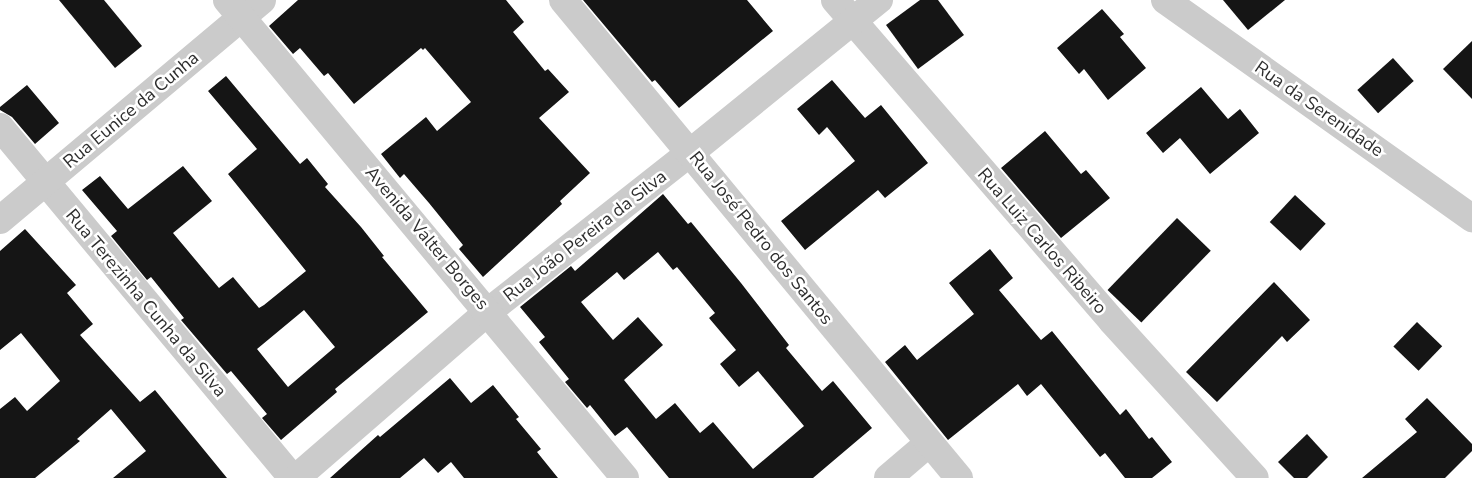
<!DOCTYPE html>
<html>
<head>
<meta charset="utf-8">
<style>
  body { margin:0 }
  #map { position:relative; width:1472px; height:478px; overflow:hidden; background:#fff; font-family:"Nunito Sans",sans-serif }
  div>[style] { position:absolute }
  .building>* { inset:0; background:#151515; transform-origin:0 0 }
  .minor>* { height:28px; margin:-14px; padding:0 14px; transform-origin:14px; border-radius:14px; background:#cbcbcb }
  .tertiary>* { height:28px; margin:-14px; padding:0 14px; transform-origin:14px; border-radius:14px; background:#cbcbcb }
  span { translate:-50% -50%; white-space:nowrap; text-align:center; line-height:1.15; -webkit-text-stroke:5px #fff; paint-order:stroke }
  .street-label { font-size:18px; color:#2e2e2e }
</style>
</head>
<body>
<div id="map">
  <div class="building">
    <div style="clip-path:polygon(59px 0,104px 0,142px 46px,115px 68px)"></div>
    <div style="clip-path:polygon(298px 0,506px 0,524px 22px,513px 32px,545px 71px,548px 69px,569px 92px,539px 118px,590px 173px,560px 201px,562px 204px,483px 277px,459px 249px,463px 245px,429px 203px,404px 174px,400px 178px,381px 154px,426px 117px,437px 131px,471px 102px,425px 48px,423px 50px,421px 48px,354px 104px,328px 73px,324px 76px,300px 48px,293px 54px,269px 26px)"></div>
    <div style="clip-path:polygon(583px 0,747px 0,773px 31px,679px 108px,655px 80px,652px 82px)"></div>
    <div style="clip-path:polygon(920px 0,938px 0,964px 35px,918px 69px,886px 25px)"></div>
    <div style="clip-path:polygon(1223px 0,1285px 0,1248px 30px)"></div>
    <div style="clip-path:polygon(1102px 9px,1124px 34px,1120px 37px,1146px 68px,1108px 100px,1084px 69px,1079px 74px,1057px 48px)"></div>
    <div style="clip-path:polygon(1472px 41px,1472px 99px,1443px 69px)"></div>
    <div style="left:1393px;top:58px;width:31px;height:48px;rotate:48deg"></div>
    <div style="clip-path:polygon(evenodd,226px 76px,300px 164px,307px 158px,328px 184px,325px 187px,361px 227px,384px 256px,382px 257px,428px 312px,335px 389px,337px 392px,281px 440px,262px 418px,267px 414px,231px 371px,227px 374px,181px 320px,184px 318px,151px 277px,147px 280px,111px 236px,117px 231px,82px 190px,100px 176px,128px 209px,183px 166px,212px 201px,173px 233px,219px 288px,233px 277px,259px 308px,264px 305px,306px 271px,228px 174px,257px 149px,208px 91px,226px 76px,304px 310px,335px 347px,288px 387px,257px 349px,304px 310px)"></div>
    <div style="clip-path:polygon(832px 80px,865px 118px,881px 105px,928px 163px,885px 198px,878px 190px,805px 250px,781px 221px,855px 161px,827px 127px,819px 135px,797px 109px)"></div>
    <div style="clip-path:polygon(27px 85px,59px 123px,35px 144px,12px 117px,0 110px,0 107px)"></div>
    <div style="clip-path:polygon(1201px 87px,1228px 119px,1240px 109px,1259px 133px,1210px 174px,1180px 138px,1163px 153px,1146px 133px)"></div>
    <div style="clip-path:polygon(1045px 131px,1081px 174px,1086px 170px,1110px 198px,1061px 238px,1001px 168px)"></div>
    <div style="clip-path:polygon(evenodd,663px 194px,688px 224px,691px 222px,741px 283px,789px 345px,786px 348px,822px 391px,833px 381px,872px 428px,813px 478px,669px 478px,627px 427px,615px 436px,590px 405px,587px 408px,565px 382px,569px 379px,539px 342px,545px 337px,520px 307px,571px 266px,575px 271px,663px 194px,658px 252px,673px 270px,677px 267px,715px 313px,709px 318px,736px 350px,720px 364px,739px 387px,758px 371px,804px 426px,753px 469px,713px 422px,700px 433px,675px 403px,656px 419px,624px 380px,663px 345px,638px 317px,613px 340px,581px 302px,617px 272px,624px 280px,658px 252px)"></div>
    <div style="left:1295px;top:195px;width:42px;height:37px;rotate:43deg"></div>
    <div style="left:1177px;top:218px;width:47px;height:100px;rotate:44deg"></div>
    <div style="clip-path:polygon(25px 229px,76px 285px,67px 293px,93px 324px,80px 335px,140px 402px,155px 390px,227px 478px,113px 478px,146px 451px,111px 409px,77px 439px,80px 441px,35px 478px,0 478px,0 409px,15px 397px,27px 411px,60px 381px,21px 333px,0 350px,0 251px)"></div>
    <div style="clip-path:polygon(990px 249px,1013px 278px,999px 290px,1041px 340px,1052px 331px,1120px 415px,1126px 409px,1149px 439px,1152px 437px,1172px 462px,1152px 478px,1125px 478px,1105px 453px,1100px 457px,1041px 384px,1027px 396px,1018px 384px,948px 440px,885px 362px,905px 345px,917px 360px,974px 314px,949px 283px)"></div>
    <div style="clip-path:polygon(1274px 282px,1310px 320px,1287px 342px,1282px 336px,1217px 402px,1186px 372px)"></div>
    <div style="left:1417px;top:322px;width:35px;height:34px;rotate:44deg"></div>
    <div style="clip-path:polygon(450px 378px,471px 403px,493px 385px,519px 417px,516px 419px,541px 449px,537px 452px,558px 478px,464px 478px,451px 462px,438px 473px,424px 458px,400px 478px,330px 478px,378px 435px,380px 437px)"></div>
    <div style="clip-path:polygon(1427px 398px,1472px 444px,1472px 451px,1445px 478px,1362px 478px,1417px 432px,1405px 419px)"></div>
    <div style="clip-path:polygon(1307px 434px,1328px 457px,1307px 478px,1294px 478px,1278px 462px)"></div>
  </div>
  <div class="minor">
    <div style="left:835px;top:0;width:424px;rotate:49.2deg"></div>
    <div style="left:1112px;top:321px;width:212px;rotate:47.7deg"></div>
    <div style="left:1165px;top:0;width:377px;rotate:35.4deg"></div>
    <div style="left:0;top:127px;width:457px;rotate:50.2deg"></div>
    <div style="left:0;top:220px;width:342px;rotate:-40deg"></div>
    <div style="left:296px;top:478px;width:255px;rotate:-40.9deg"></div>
    <div style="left:489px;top:311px;width:257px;rotate:-38.2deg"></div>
    <div style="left:691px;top:152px;width:242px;rotate:-39deg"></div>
    <div style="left:888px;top:478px;width:54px;rotate:-40.5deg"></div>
  </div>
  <div class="tertiary">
    <div style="left:227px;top:0;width:622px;rotate:50.22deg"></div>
    <div style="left:563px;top:0;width:621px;rotate:50.36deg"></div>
  </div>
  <div class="street-label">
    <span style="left:1319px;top:109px;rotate:35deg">Rua da Serenidade</span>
    <span style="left:131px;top:110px;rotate:-40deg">Rua Eunice da Cunha</span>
    <span style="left:585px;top:236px;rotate:-38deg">Rua João Pereira da Silva</span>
    <span style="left:427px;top:238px;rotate:50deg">Avenida Valter Borges</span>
    <span style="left:761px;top:238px;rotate:51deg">Rua José Pedro dos Santos</span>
    <span style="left:1042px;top:241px;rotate:49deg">Rua Luiz Carlos Ribeiro</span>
    <span style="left:146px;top:303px;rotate:50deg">Rua Terezinha Cunha da Silva</span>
  </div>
</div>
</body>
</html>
